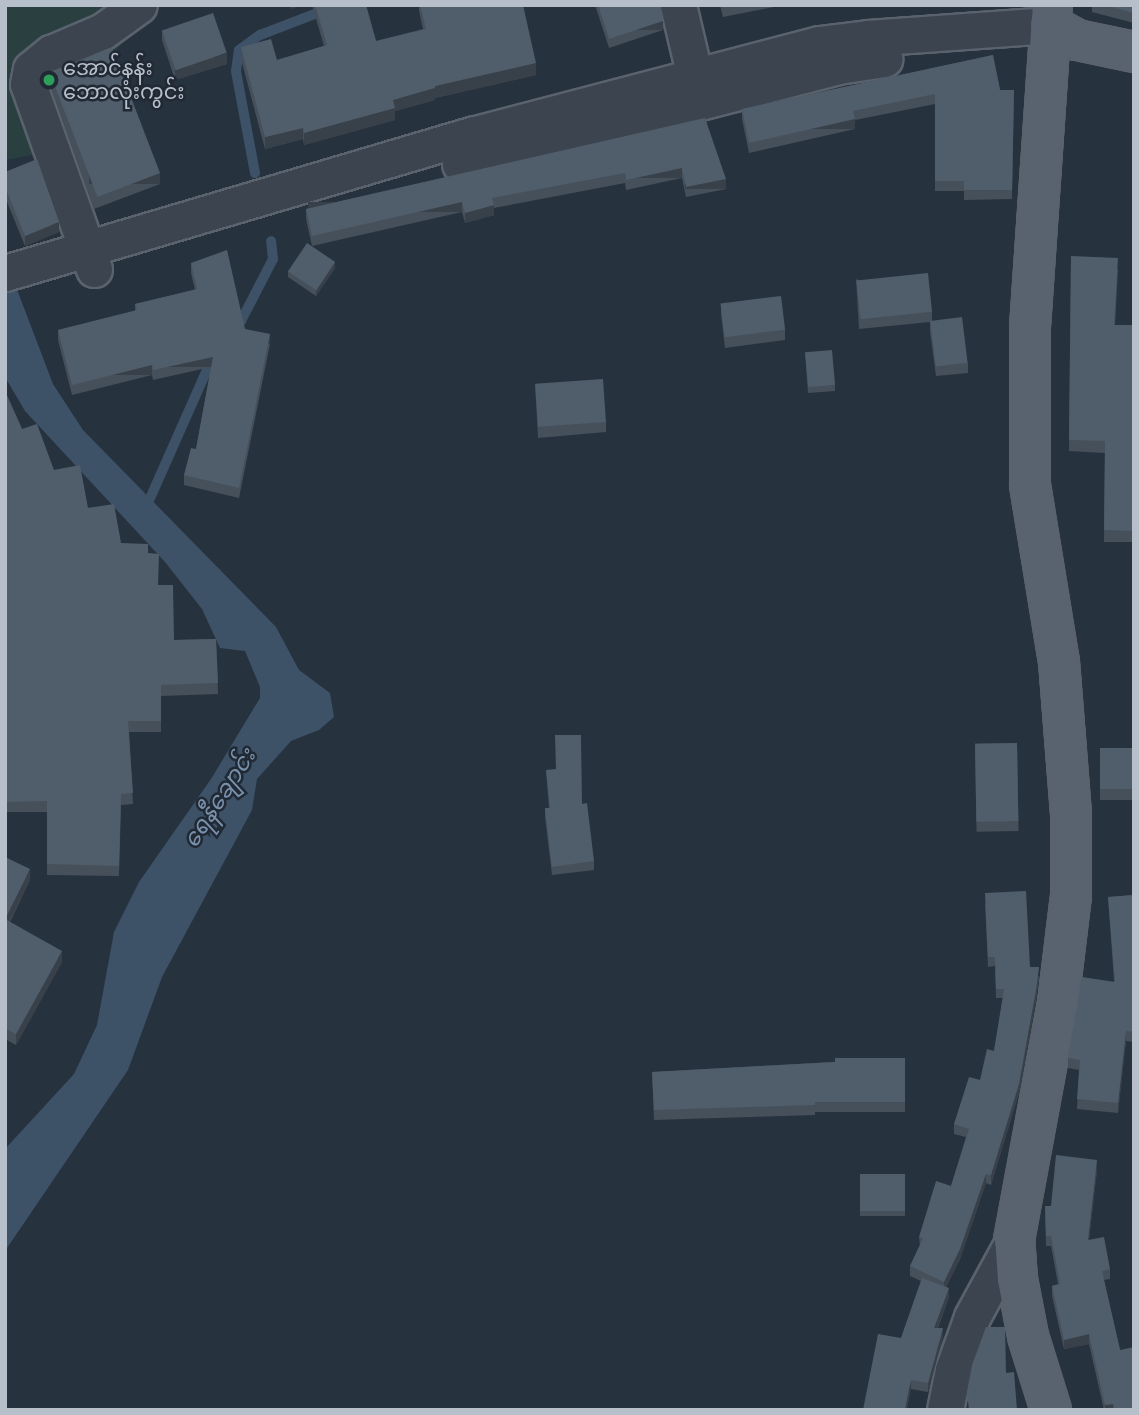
<!DOCTYPE html>
<html>
<head>
<meta charset="utf-8">
<style>
  body { margin:0 }
  #map { position:relative; width:1139px; height:1415px; overflow:hidden; background:#27323f; font-family:"Public Sans","Noto Sans Myanmar",sans-serif }
  div>[style] { position:absolute }
  .green>* { inset:0; background:#293f40 }
  .water>* { inset:0; background:#3d5167 }
  .stream>* { height:10px; margin:-5px; padding:0 5px; transform-origin:5px; border-radius:5px; background:#3d5167 }
  .roads { filter:drop-shadow(2px 0 #59626d) drop-shadow(-2px 0 #59626d) drop-shadow(0 2px #59626d) drop-shadow(0 -2px #59626d) }
  .minor>* { height:35px; margin:-17.5px; padding:0 17.5px; transform-origin:17.5px; border-radius:17.5px; background:#3b444f }
  .major>* { height:38px; margin:-19px; padding:0 19px; transform-origin:19px; border-radius:19px; background:#59636f }
  .wall>* { inset:0; background:#45505b; transform-origin:0 0 }
  .shaded-wall>* { inset:0; background:#38414a; transform-origin:0 0 }
  .building>* { inset:0; background:#505d6a; transform-origin:0 0 }
  .dots>* { width:19px; height:19px; translate:-50% -50%; box-sizing:border-box; border:4px solid #202934; border-radius:50% }
  span { translate:-50% -50%; white-space:nowrap; text-align:center; line-height:1.15; -webkit-text-stroke:5px #202934; paint-order:stroke }
  .poi-label { font-size:21px; color:#b7bfca }
  .left { translate:0 -50%; text-align:left }
  .water-label { font-size:23px; color:#7991ab; font-style:italic }
  .frame { position:absolute; inset:0; border:7px solid #b7bfca; pointer-events:none }
</style>
</head>
<body>
<div id="map">
  <div class="green">
    <div style="clip-path:polygon(5px 5px,153px 5px,32px 155px,5px 160px)"></div>
  </div>
  <div class="water">
    <div style="clip-path:polygon(5px 258px,53px 384px,83px 430px,276px 627px,299px 670px,330px 693px,334px 717px,319px 730px,291px 741px,257px 779px,252px 810px,162px 977px,128px 1070px,5px 1251px,5px 1149px,74px 1074px,97px 1025px,114px 932px,139px 882px,211px 779px,260px 698px,260px 687px,245px 651px,220px 648px,202px 609px,165px 562px,25px 411px,5px 377px)"></div>
  </div>
  <div class="stream">
    <div style="left:255px;top:173px;width:104px;rotate:-100.6deg"></div>
    <div style="left:236px;top:71px;width:21px;rotate:-82deg"></div>
    <div style="left:239px;top:50px;width:26px;rotate:-36deg"></div>
    <div style="left:260px;top:35px;width:84px;rotate:-21deg"></div>
    <div style="left:233px;top:328px;width:11px;rotate:-41deg"></div>
    <div style="left:241px;top:321px;width:70px;rotate:-62.7deg"></div>
    <div style="left:273px;top:259px;width:18px;rotate:-96deg"></div>
    <div style="left:144px;top:512px;width:173px;rotate:-66.1deg"></div>
  </div>
  <div class="roads">
    <div class="minor">
      <div style="left:678px;top:5px;width:74px;rotate:76.7deg"></div>
      <div style="left:460px;top:164px;width:390px;rotate:-14.5deg"></div>
      <div style="left:838px;top:66px;width:47px;rotate:-8.7deg"></div>
      <div style="left:94px;top:269px;width:196px;rotate:-109.6deg"></div>
      <div style="left:28px;top:84px;width:15px;rotate:-79deg"></div>
      <div style="left:31px;top:69px;width:26px;rotate:-39deg"></div>
      <div style="left:51px;top:53px;width:56px;rotate:-22.9deg"></div>
      <div style="left:103px;top:31px;width:44px;rotate:-35.8deg"></div>
      <div style="left:5px;top:273px;width:487px;rotate:-16.5deg"></div>
      <div style="left:472px;top:135px;width:359px;rotate:-14.7deg"></div>
      <div style="left:819px;top:44px;width:49px;rotate:-7deg"></div>
      <div style="left:868px;top:38px;width:182px;rotate:-4.1deg"></div>
      <div style="left:945px;top:1410px;width:41px;rotate:-78.7deg"></div>
      <div style="left:953px;top:1370px;width:56px;rotate:-70.3deg"></div>
      <div style="left:972px;top:1317px;width:88px;rotate:-61.4deg"></div>
    </div>
    <div class="major">
      <div style="left:1050px;top:25px;width:31px;rotate:29deg"></div>
      <div style="left:1077px;top:40px;width:58px;rotate:11.9deg"></div>
      <div style="left:1051px;top:1410px;width:77px;rotate:-107.3deg"></div>
      <div style="left:1028px;top:1336px;width:58px;rotate:-100.9deg"></div>
      <div style="left:1017px;top:1279px;width:39px;rotate:-94deg"></div>
      <div style="left:1014px;top:1240px;width:241px;rotate:-79.5deg"></div>
      <div style="left:1058px;top:1003px;width:108px;rotate:-83.1deg"></div>
      <div style="left:1071px;top:896px;width:82px;rotate:-90deg"></div>
      <div style="left:1071px;top:814px;width:152px;rotate:-94.5deg"></div>
      <div style="left:1059px;top:662px;width:180px;rotate:-99.3deg"></div>
      <div style="left:1030px;top:484px;width:157px;rotate:-90deg"></div>
      <div style="left:1030px;top:327px;width:323px;rotate:-86.1deg"></div>
    </div>
  </div>
  <div class="wall">
    <div style="clip-path:polygon(312px 5px,366px 5px,376px 41px,423px 29px,419px 11px,419px 5px,523px 5px,536px 75px,435px 98px,435px 100px,395px 111px,395px 120px,304px 145px,303px 139px,265px 149px,241px 59px,241px 47px,277px 60px,324px 46px)"></div>
    <div style="clip-path:polygon(595px 5px,660px 5px,663px 30px,609px 48px)"></div>
    <div style="clip-path:polygon(720px 5px,784px 5px,723px 17px)"></div>
    <div style="clip-path:polygon(1092px 5px,1134px 5px,1134px 23px,1092px 12px)"></div>
    <div style="clip-path:polygon(162px 30px,227px 64px,175px 80px,162px 40px)"></div>
    <div style="clip-path:polygon(993px 55px,1000px 90px,1014px 90px,1012px 199px,964px 200px,964px 191px,935px 191px,935px 104px,855px 120px,855px 129px,749px 153px,742px 119px,742px 109px)"></div>
    <div style="clip-path:polygon(49px 72px,160px 184px,94px 209px,49px 82px)"></div>
    <div style="clip-path:polygon(705px 118px,726px 189px,686px 197px,682px 178px,626px 190px,625px 183px,494px 208px,494px 215px,465px 223px,462px 212px,312px 246px,306px 219px,306px 209px)"></div>
    <div style="clip-path:polygon(5px 172px,59px 232px,25px 246px,5px 197px)"></div>
    <div style="clip-path:polygon(1071px 256px,1118px 269px,1115px 325px,1134px 325px,1134px 542px,1104px 542px,1105px 453px,1069px 451px)"></div>
    <div style="clip-path:polygon(191px 263px,245px 329px,270px 344px,239px 498px,184px 485px,184px 475px,196px 449px,211px 367px,153px 380px,152px 375px,72px 395px,58px 340px,58px 330px,135px 311px,135px 304px,195px 290px,191px 273px)"></div>
    <div style="clip-path:polygon(335px 268px,316px 296px,288px 277px,288px 271px)"></div>
    <div style="clip-path:polygon(856px 279px,932px 312px,932px 320px,968px 363px,968px 373px,936px 376px,930px 331px,930px 322px,859px 329px)"></div>
    <div style="clip-path:polygon(721px 304px,785px 330px,785px 340px,725px 348px,721px 314px)"></div>
    <div style="clip-path:polygon(805px 352px,835px 385px,835px 391px,808px 393px)"></div>
    <div style="clip-path:polygon(535px 385px,606px 422px,606px 432px,538px 438px)"></div>
    <div style="clip-path:polygon(5px 391px,22px 429px,54px 470px,121px 543px,148px 553px,158px 585px,174px 640px,216px 639px,218px 694px,161px 696px,161px 732px,129px 732px,133px 804px,121px 805px,119px 876px,47px 875px,47px 812px,5px 812px)"></div>
    <div style="left:1017px;top:743px;width:88px;height:42px;rotate:89deg"></div>
    <div style="left:1134px;top:748px;width:52px;height:34px;rotate:90deg"></div>
    <div style="clip-path:polygon(546px 770px,582px 804px,594px 861px,594px 870px,552px 875px,545px 817px,545px 808px,549px 808px)"></div>
    <div style="clip-path:polygon(5px 857px,30px 880px,10px 922px,62px 962px,16px 1045px,5px 1039px)"></div>
    <div style="clip-path:polygon(1134px 895px,1134px 1042px,1126px 1041px,1118px 1113px,1077px 1109px,1079px 1070px,1068px 1068px,1068px 1058px,1114px 981px,1108px 897px)"></div>
    <div style="clip-path:polygon(985px 903px,1030px 967px,1039px 977px,1036px 1000px,1019px 1093px,991px 1185px,986px 1183px,960px 1259px,946px 1287px,949px 1297px,938px 1328px,943px 1337px,928px 1392px,911px 1389px,901px 1338px,921px 1281px,910px 1276px,910px 1266px,920px 1246px,919px 1237px,951px 1186px,966px 1137px,954px 1134px,954px 1124px,980px 1080px,994px 1051px,1003px 998px,996px 998px,995px 966px,988px 967px)"></div>
    <div style="clip-path:polygon(905px 1058px,905px 1112px,815px 1112px,815px 1115px,654px 1120px,652px 1072px)"></div>
    <div style="clip-path:polygon(1097px 1170px,1089px 1240px,1110px 1269px,1110px 1279px,1104px 1280px,1134px 1410px,1104px 1410px,1089px 1344px,1064px 1349px,1052px 1296px,1052px 1286px,1058px 1284px,1051px 1246px,1046px 1246px,1045px 1206px,1051px 1206px)"></div>
    <div style="left:860px;top:1174px;width:45px;height:42px"></div>
  </div>
  <div class="shaded-wall">
    <div style="clip-path:polygon(290px 5px,306px 5px,290px 9px)"></div>
    <div style="left:663px;top:21px;width:9px;height:57px;rotate:90deg"></div>
    <div style="clip-path:polygon(227px 53px,227px 64px,175px 80px,175px 70px)"></div>
    <div style="clip-path:polygon(536px 63px,536px 75px,435px 98px,435px 100px,395px 111px,395px 120px,304px 145px,304px 133px,393px 100px,435px 86px)"></div>
    <div style="left:855px;top:119px;width:10px;height:109px;rotate:90deg"></div>
    <div style="clip-path:polygon(303px 128px,303px 139px,265px 149px,265px 137px)"></div>
    <div style="left:682px;top:168px;width:10px;height:57px;rotate:90deg"></div>
    <div style="left:160px;top:173px;width:11px;height:71px;rotate:90deg"></div>
    <div style="left:726px;top:179px;width:10px;height:41px;rotate:90deg"></div>
    <div style="left:462px;top:202px;width:10px;height:154px;rotate:90deg"></div>
    <div style="clip-path:polygon(494px 205px,494px 215px,465px 223px,465px 213px)"></div>
    <div style="clip-path:polygon(59px 222px,59px 232px,25px 246px,25px 236px)"></div>
    <div style="clip-path:polygon(335px 262px,335px 268px,316px 296px,316px 291px)"></div>
    <div style="left:270px;top:334px;width:10px;height:157px;rotate:90deg"></div>
    <div style="left:213px;top:357px;width:10px;height:61px;rotate:90deg"></div>
    <div style="left:152px;top:365px;width:10px;height:82px;rotate:90deg"></div>
    <div style="clip-path:polygon(30px 869px,30px 880px,5px 930px,5px 919px)"></div>
    <div style="clip-path:polygon(62px 951px,62px 962px,16px 1045px,16px 1034px)"></div>
    <div style="clip-path:polygon(1039px 967px,1036px 1000px,1019px 1093px,991px 1185px,991px 1175px)"></div>
    <div style="clip-path:polygon(1126px 1031px,1126px 1041px,1118px 1113px,1118px 1103px)"></div>
    <div style="clip-path:polygon(1097px 1160px,1097px 1170px,1088px 1250px,1088px 1240px)"></div>
    <div style="clip-path:polygon(986px 1174px,986px 1183px,960px 1259px,944px 1292px,944px 1282px)"></div>
    <div style="clip-path:polygon(949px 1288px,949px 1297px,934px 1337px,934px 1328px)"></div>
    <div style="clip-path:polygon(943px 1328px,943px 1337px,928px 1392px,928px 1383px)"></div>
    <div style="clip-path:polygon(1089px 1334px,1089px 1344px,1064px 1349px,1064px 1340px)"></div>
    <div style="clip-path:polygon(911px 1380px,911px 1389px,907px 1410px,905px 1410px)"></div>
    <div style="clip-path:polygon(1113px 1404px,1113px 1410px,1105px 1410px,1105px 1405px)"></div>
  </div>
  <div class="building">
    <div style="clip-path:polygon(315px 5px,366px 5px,376px 41px,426px 29px,420px 5px,523px 5px,536px 63px,435px 86px,435px 88px,393px 100px,395px 108px,304px 133px,303px 128px,265px 137px,241px 47px,271px 39px,277px 60px,327px 45px)"></div>
    <div style="clip-path:polygon(598px 5px,660px 5px,663px 21px,609px 39px)"></div>
    <div style="clip-path:polygon(1104px 5px,1134px 5px,1134px 13px)"></div>
    <div style="left:213px;top:13px;width:42px;height:54px;rotate:71deg"></div>
    <div style="left:112px;top:48px;width:134px;height:67px;rotate:69deg"></div>
    <div style="clip-path:polygon(993px 55px,1000px 90px,1014px 90px,1012px 190px,964px 190px,964px 181px,935px 181px,935px 94px,853px 111px,855px 119px,749px 143px,742px 109px)"></div>
    <div style="clip-path:polygon(705px 118px,726px 179px,686px 187px,682px 168px,626px 180px,625px 173px,492px 198px,494px 205px,465px 213px,462px 202px,312px 236px,306px 209px)"></div>
    <div style="clip-path:polygon(37px 159px,59px 222px,25px 236px,5px 187px,5px 172px)"></div>
    <div style="left:307px;top:243px;width:34px;height:34px;rotate:34deg"></div>
    <div style="clip-path:polygon(227px 250px,245px 329px,270px 334px,239px 488px,184px 475px,191px 448px,196px 449px,213px 357px,153px 370px,152px 365px,72px 385px,58px 330px,137px 310px,135px 304px,197px 289px,191px 263px)"></div>
    <div style="clip-path:polygon(1071px 256px,1118px 258px,1114px 325px,1134px 325px,1134px 531px,1104px 530px,1105px 441px,1069px 440px)"></div>
    <div style="left:928px;top:273px;width:39px;height:72px;rotate:84deg"></div>
    <div style="left:781px;top:296px;width:34px;height:61px;rotate:83deg"></div>
    <div style="left:962px;top:317px;width:46px;height:32px;rotate:83deg"></div>
    <div style="left:832px;top:350px;width:35px;height:27px;rotate:85deg"></div>
    <div style="left:603px;top:379px;width:43px;height:68px;rotate:86deg"></div>
    <div style="clip-path:polygon(5px 391px,22px 429px,37px 424px,54px 470px,80px 465px,88px 508px,114px 504px,121px 543px,148px 544px,148px 553px,159px 554px,158px 585px,173px 585px,174px 640px,216px 639px,218px 683px,161px 685px,161px 721px,128px 721px,133px 793px,121px 794px,119px 866px,47px 864px,47px 801px,5px 802px)"></div>
    <div style="clip-path:polygon(555px 735px,581px 735px,582px 804px,587px 803px,594px 861px,552px 867px,545px 808px,550px 808px,546px 770px,556px 769px)"></div>
    <div style="left:1017px;top:743px;width:78px;height:42px;rotate:89deg"></div>
    <div style="left:1134px;top:748px;width:41px;height:34px;rotate:90deg"></div>
    <div style="clip-path:polygon(5px 857px,30px 869px,5px 919px,62px 951px,16px 1034px,5px 1028px)"></div>
    <div style="clip-path:polygon(1026px 891px,1030px 967px,1039px 967px,1036px 990px,1019px 1084px,991px 1175px,986px 1174px,960px 1249px,944px 1282px,910px 1266px,923px 1238px,919px 1237px,936px 1181px,951px 1186px,969px 1129px,954px 1124px,969px 1077px,980px 1080px,987px 1049px,994px 1051px,1004px 989px,996px 989px,995px 957px,988px 957px,985px 893px)"></div>
    <div style="clip-path:polygon(1134px 895px,1134px 1032px,1126px 1031px,1118px 1103px,1077px 1099px,1080px 1060px,1068px 1058px,1082px 977px,1115px 982px,1108px 897px)"></div>
    <div style="clip-path:polygon(835px 1058px,905px 1058px,905px 1102px,815px 1102px,815px 1105px,654px 1110px,652px 1072px,835px 1062px)"></div>
    <div style="clip-path:polygon(1056px 1155px,1097px 1160px,1088px 1240px,1104px 1237px,1110px 1269px,1102px 1271px,1120px 1350px,1134px 1347px,1134px 1410px,1115px 1410px,1113px 1404px,1105px 1405px,1089px 1334px,1064px 1340px,1052px 1286px,1060px 1284px,1051px 1236px,1046px 1236px,1045px 1206px,1051px 1206px)"></div>
    <div style="left:860px;top:1174px;width:45px;height:37px"></div>
    <div style="clip-path:polygon(922px 1278px,949px 1288px,934px 1328px,943px 1328px,928px 1383px,911px 1380px,905px 1410px,863px 1410px,878px 1334px,901px 1338px)"></div>
    <div style="clip-path:polygon(986px 1327px,1005px 1327px,1006px 1373px,1014px 1372px,1017px 1410px,969px 1410px,967px 1393px,972px 1365px)"></div>
  </div>
  <div class="dots">
    <div style="left:49px;top:80px;background:#2e9e5b"></div>
  </div>
  <div class="poi-label">
    <span class="left" style="left:63px;top:80px">အောင်နန်း<br>ဘောလုံးကွင်း</span>
  </div>
  <div class="water-label">
    <span style="left:219px;top:798px;rotate:-57deg">ရေနီချောင်း</span>
  </div>
  <div class="frame"></div>
</div>
</body>
</html>
